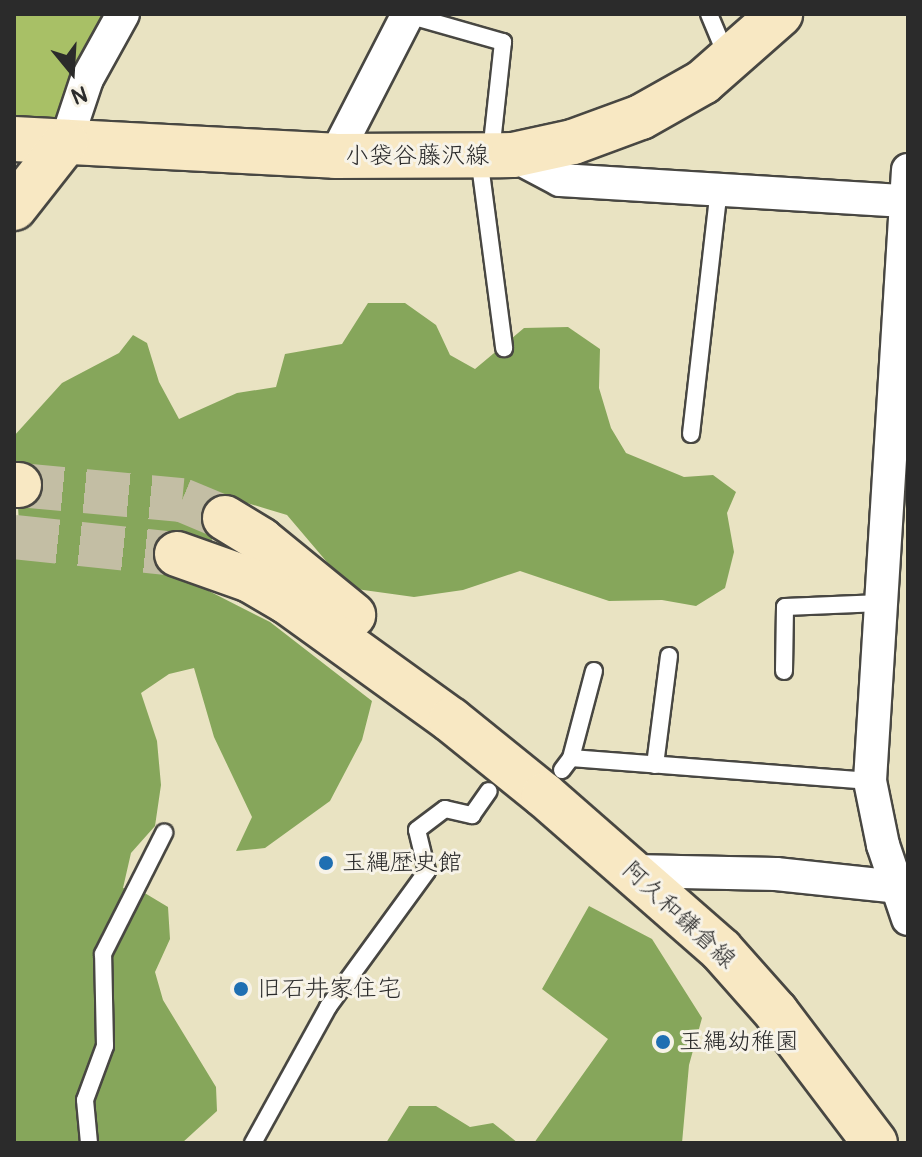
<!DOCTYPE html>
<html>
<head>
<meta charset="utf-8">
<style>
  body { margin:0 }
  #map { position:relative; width:922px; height:1157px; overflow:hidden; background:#e9e3c2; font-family:Pangolin,"Klee One",sans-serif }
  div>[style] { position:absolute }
  .green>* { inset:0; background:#a8c066 }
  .forest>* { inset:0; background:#86a65b }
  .secondary-tunnel>* { height:44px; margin-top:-22px; transform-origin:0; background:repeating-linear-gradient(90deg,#c3bea4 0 44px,transparent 0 66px) }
  .roads { filter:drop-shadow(2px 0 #484742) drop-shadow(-2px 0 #484742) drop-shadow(0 2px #484742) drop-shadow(0 -2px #484742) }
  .lane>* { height:16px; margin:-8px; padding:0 8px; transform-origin:8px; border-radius:8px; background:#fff }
  .street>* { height:32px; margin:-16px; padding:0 16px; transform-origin:16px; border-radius:16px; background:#fff }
  .secondary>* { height:44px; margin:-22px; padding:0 22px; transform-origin:22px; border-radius:22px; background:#f8e8c3 }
  .dots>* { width:22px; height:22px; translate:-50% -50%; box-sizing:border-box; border:4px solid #f7f3e8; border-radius:50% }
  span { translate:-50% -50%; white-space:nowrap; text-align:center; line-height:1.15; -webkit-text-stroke:6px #f7f3e8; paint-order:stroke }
  .street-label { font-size:24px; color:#2b2b2b }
  .poi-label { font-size:24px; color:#2b2b2b }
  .left { translate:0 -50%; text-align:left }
  .frame { position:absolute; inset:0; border:16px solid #2b2b2b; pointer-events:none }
  .north { position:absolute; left:32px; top:32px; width:80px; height:80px; -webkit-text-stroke:6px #f7f3e8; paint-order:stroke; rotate:162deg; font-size:22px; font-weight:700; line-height:32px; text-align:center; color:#2b2b2b }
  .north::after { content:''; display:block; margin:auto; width:28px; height:36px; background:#2b2b2b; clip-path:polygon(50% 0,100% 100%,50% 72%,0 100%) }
</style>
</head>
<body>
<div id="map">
  <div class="green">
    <div style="clip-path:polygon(14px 14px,114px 14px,66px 108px,53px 119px,14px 116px)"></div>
  </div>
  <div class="forest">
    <div style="clip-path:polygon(368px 303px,405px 303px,436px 325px,450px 355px,475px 369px,524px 328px,568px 327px,600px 349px,599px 388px,611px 428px,626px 453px,684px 477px,713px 475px,736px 492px,727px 513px,734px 552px,725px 588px,696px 606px,662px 600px,609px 601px,520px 571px,463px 590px,414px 597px,349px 588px,287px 515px,247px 503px,212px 539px,201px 587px,270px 622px,372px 701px,362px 740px,330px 801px,265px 848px,236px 851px,252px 817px,214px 737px,194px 668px,169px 674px,141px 693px,157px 741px,161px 785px,155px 826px,131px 853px,123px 888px,143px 892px,168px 907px,170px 939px,155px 972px,163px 1000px,216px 1087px,217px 1111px,182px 1143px,14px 1143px,14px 540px,19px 524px,14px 436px,62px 383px,119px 353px,133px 335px,147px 343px,159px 382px,179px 419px,237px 393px,276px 387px,285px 354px,342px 344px)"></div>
    <div style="clip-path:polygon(589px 906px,652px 939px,702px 1018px,689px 1065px,682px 1143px,534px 1143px,608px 1039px,542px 989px)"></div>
    <div style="clip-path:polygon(409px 1106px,436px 1106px,470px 1127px,493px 1123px,518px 1143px,386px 1143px)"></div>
  </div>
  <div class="secondary-tunnel">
    <div style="left:19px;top:485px;width:164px;rotate:5.3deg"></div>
    <div style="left:182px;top:500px;width:47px;rotate:22.7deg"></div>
    <div style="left:14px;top:537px;width:164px;rotate:6deg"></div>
  </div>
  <div class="roads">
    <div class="lane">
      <div style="left:709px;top:14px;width:47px;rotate:67.3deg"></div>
      <div style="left:408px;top:15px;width:99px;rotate:15.9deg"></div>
      <div style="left:503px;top:42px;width:111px;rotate:96.2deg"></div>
      <div style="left:479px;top:157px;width:193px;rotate:82.5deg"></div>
      <div style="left:691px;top:434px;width:247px;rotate:-83.5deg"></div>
      <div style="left:784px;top:671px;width:64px;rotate:-89.1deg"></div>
      <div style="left:785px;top:607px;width:96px;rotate:-2.4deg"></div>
      <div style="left:571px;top:758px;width:300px;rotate:4.4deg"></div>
      <div style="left:655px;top:765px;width:110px;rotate:-82.7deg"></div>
      <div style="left:562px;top:770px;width:15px;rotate:-53deg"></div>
      <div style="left:571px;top:758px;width:90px;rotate:-75.2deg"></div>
      <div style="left:89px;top:1143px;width:43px;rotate:-95.3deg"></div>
      <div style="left:85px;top:1100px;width:58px;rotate:-69.7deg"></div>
      <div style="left:105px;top:1046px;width:92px;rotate:-91.2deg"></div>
      <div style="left:103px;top:954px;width:136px;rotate:-63.2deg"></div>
      <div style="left:253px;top:1143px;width:155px;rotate:-61.1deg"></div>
      <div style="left:328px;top:1007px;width:168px;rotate:-53.9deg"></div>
      <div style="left:427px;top:871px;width:42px;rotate:-103.7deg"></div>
      <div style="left:417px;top:830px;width:35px;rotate:-37deg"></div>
      <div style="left:445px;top:809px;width:28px;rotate:13deg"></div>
      <div style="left:472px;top:815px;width:29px;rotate:-55deg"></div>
    </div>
    <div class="street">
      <div style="left:66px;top:142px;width:66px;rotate:-71.6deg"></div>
      <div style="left:87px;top:79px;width:74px;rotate:-61deg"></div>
      <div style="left:513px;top:155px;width:53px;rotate:28deg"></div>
      <div style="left:560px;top:180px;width:346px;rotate:3.5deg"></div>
      <div style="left:335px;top:156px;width:160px;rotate:-62.8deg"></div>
      <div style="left:908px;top:170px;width:612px;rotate:93.56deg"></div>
      <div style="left:870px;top:781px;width:65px;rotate:78.5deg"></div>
      <div style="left:883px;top:845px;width:78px;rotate:71.3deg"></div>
      <div style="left:633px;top:871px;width:143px;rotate:1.2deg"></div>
      <div style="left:776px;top:874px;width:122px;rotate:6.1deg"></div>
    </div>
    <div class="secondary">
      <div style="left:14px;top:139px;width:321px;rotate:3deg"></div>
      <div style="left:335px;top:156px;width:178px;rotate:-0.3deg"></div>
      <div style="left:513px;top:155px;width:61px;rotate:-12.2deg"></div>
      <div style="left:573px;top:142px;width:72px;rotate:-20.2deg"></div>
      <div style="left:641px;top:117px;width:71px;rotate:-29.4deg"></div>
      <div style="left:703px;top:82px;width:103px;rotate:-41.4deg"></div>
      <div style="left:14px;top:208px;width:84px;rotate:-51.8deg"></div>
      <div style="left:14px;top:485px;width:5px"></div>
      <div style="left:225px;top:518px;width:42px;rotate:31.4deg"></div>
      <div style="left:261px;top:540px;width:119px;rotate:39.2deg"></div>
      <div style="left:177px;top:554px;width:77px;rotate:19.6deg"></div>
      <div style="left:250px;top:580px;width:42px;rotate:30.3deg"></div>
      <div style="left:286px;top:601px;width:203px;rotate:35.8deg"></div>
      <div style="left:451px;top:720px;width:119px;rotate:38.9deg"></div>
      <div style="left:544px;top:795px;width:235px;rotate:41.2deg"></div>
      <div style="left:721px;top:950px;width:83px;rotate:48.4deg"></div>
      <div style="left:776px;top:1012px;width:164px;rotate:52.9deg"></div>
    </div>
  </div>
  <div class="dots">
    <div style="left:326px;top:863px;background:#1f6fb2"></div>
    <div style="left:241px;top:989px;background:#1f6fb2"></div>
    <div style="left:663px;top:1042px;background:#1f6fb2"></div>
  </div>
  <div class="street-label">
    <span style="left:417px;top:156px">小袋谷藤沢線</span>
    <span style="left:679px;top:915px;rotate:43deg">阿久和鎌倉線</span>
  </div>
  <div class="poi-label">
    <span class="left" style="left:342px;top:863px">玉縄歴史館</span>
    <span class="left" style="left:257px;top:989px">旧石井家住宅</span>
    <span class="left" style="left:679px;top:1042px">玉縄幼稚園</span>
  </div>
  <div class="frame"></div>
  <div class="north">N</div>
</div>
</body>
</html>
